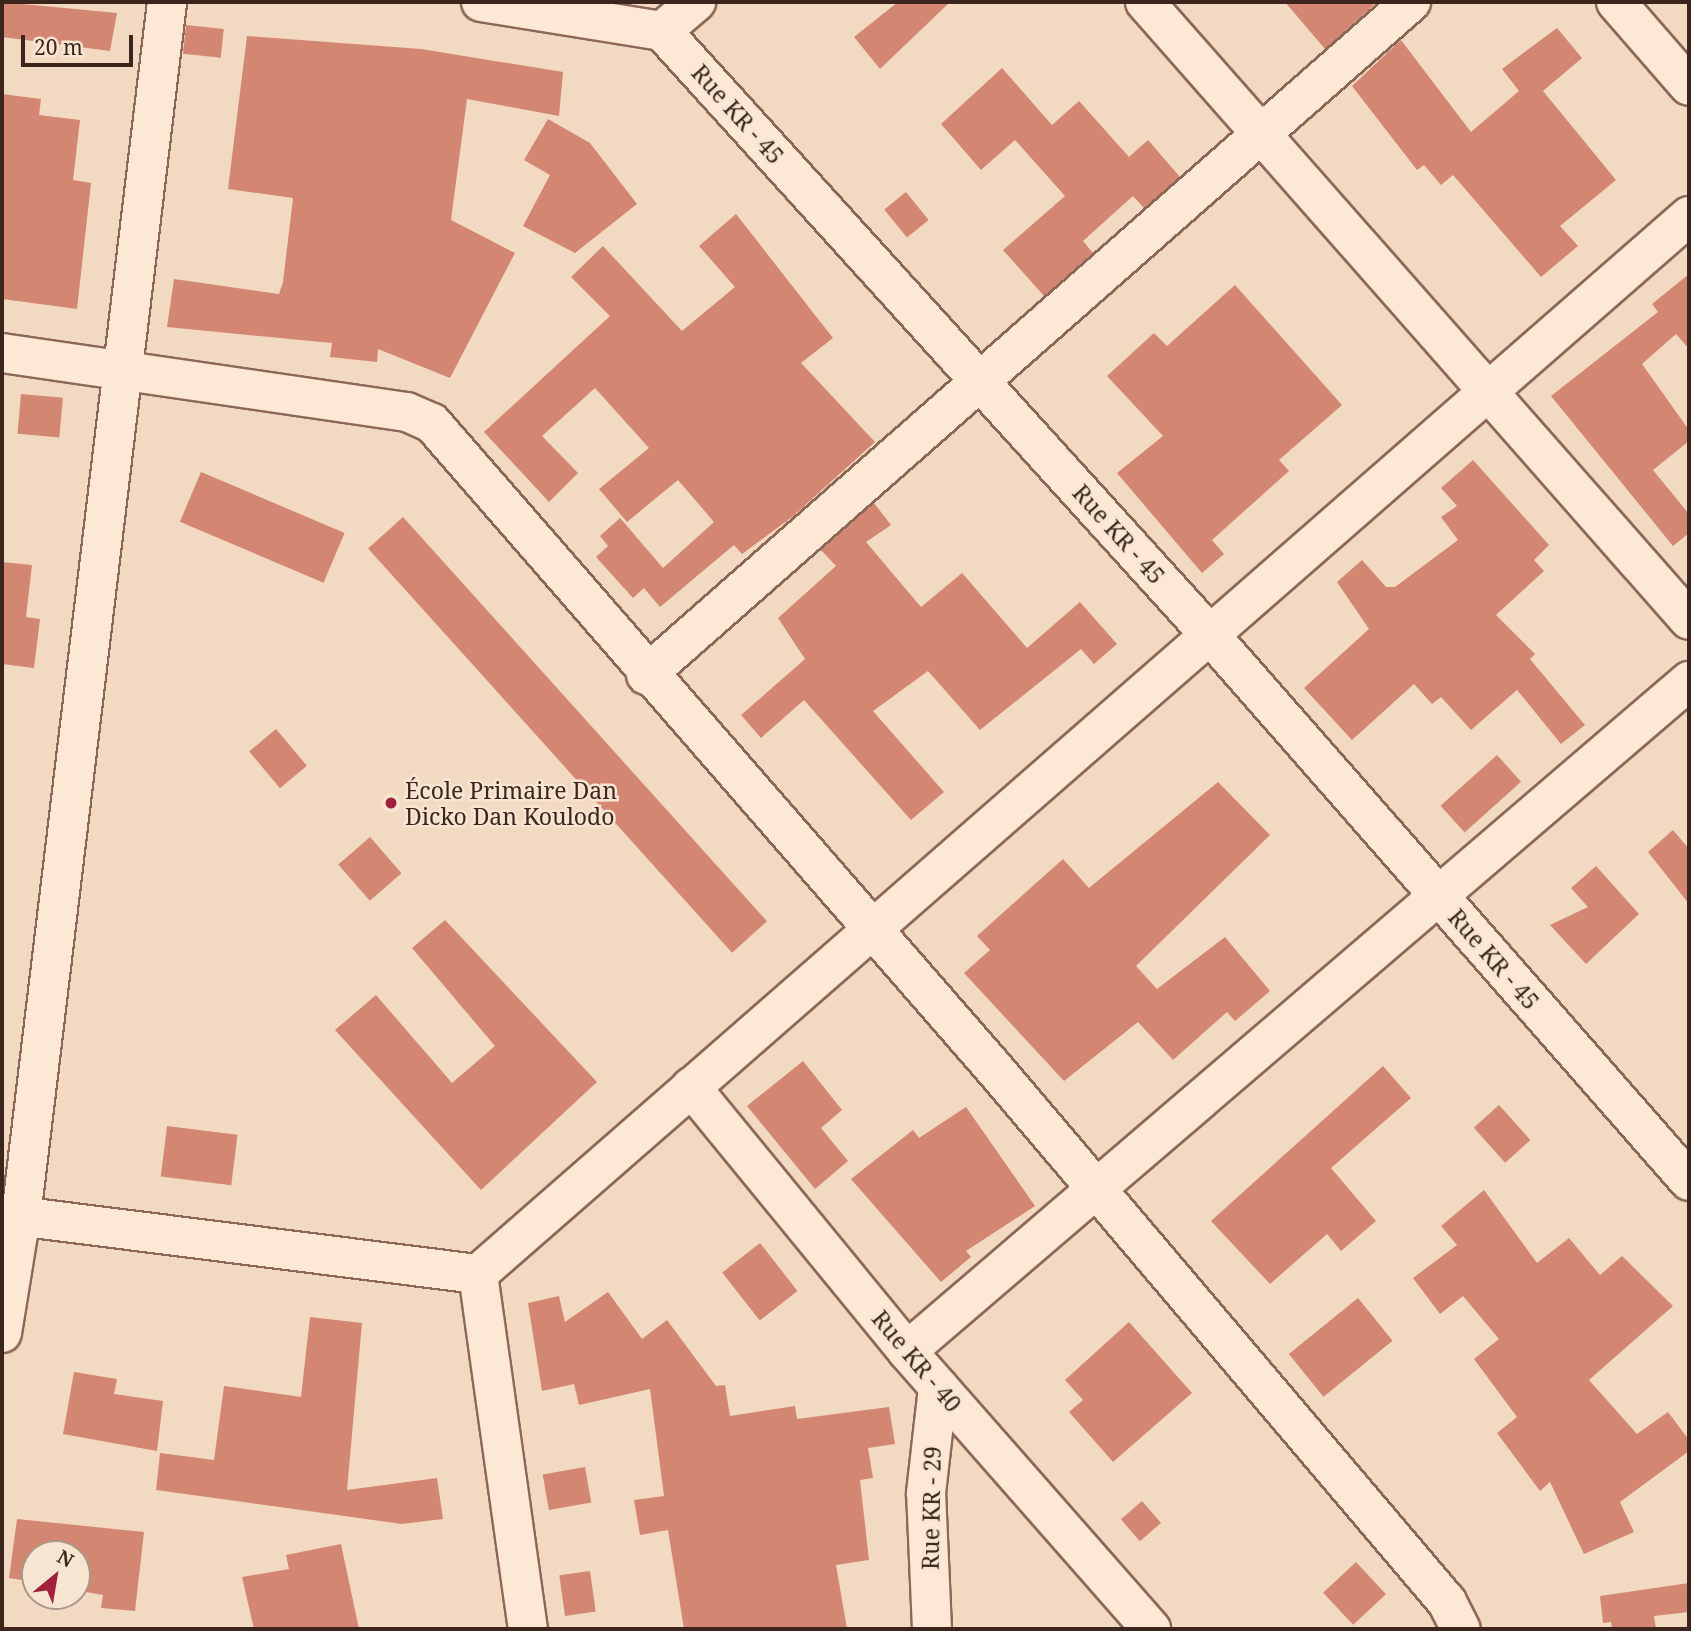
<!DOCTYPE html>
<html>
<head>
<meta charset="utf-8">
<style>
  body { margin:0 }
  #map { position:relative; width:1691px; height:1631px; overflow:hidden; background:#f2d9c1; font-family:"Noto Serif",serif }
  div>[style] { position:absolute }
  .building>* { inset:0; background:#d38773; transform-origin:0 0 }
  .roads { filter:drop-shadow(2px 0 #8d6857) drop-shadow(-2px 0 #8d6857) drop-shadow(0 2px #8d6857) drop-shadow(0 -2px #8d6857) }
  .minor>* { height:38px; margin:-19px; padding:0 19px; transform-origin:19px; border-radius:19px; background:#fce8d5 }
  .dots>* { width:19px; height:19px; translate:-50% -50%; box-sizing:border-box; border:4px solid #f8e5d1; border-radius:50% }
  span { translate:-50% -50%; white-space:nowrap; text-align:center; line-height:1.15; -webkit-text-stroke:5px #f8e5d1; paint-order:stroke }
  .street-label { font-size:23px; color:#3b251c }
  .poi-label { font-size:23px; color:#3b251c }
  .left { translate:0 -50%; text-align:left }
  .frame { position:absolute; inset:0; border:4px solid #3b251c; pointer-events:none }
  .north { position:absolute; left:21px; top:1540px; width:70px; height:70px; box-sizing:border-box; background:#f8e5d1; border:2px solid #ac9889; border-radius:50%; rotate:30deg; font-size:19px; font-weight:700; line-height:28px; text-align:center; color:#3b251c }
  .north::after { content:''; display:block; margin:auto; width:24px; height:32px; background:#a1213d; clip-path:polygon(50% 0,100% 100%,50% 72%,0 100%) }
  .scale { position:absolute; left:21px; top:35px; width:112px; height:32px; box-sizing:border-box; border:4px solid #3b251c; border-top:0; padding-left:9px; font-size:21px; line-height:24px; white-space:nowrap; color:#3b251c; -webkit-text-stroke:5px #f8e5d1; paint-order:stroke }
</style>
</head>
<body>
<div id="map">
  <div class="building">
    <div style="clip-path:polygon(2px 2px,117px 13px,110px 51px,2px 37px)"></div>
    <div style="clip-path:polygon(898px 2px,950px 2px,880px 69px,854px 37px)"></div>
    <div style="clip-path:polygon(1285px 2px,1371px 2px,1374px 5px,1325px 49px)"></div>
    <div style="left:186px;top:25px;width:38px;height:29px;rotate:6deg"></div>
    <div style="clip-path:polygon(1557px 28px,1582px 58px,1543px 91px,1616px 180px,1560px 226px,1578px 246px,1541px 277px,1453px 175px,1441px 185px,1424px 165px,1417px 170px,1352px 86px,1401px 40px,1471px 132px,1519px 91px,1502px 69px)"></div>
    <div style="clip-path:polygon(247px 36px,421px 49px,563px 72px,559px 116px,467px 99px,451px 220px,515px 253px,450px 378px,378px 349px,377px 362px,330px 357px,332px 343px,167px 327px,174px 279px,279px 294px,283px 282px,293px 198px,228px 189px)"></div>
    <div style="clip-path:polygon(1002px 68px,1052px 125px,1079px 101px,1129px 157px,1148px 140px,1180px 177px,1144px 208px,1133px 196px,1083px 241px,1093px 253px,1044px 296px,1003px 250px,1065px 196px,1015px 140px,981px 170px,941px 124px)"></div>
    <div style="clip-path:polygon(2px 94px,41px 99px,39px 115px,80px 120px,73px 180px,91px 183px,77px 309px,2px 299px)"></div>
    <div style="clip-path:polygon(548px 119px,590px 143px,637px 204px,575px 253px,523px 226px,550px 175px,524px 160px)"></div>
    <div style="left:906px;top:192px;width:36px;height:28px;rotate:51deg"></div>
    <div style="clip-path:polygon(736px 214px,833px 338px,801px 363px,875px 442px,792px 517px,742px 554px,734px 545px,660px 607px,644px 588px,633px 598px,596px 557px,608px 546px,600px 536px,620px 518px,663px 568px,714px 522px,678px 480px,627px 522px,599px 489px,649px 448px,595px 388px,542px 436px,578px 473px,549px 502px,484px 432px,610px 316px,571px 277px,603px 246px,682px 331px,735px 287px,699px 246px)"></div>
    <div style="clip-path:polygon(1689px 274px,1689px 349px,1676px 334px,1642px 364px,1689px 430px,1689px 441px,1653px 470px,1689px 514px,1689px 533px,1673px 546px,1551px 396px,1658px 312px,1652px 304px)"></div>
    <div style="clip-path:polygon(1235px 285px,1342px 405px,1279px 460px,1289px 471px,1212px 540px,1224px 554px,1202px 573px,1117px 473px,1163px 436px,1107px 376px,1154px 333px,1167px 346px)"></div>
    <div style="left:21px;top:394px;width:42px;height:40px;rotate:5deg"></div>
    <div style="clip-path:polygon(1473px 460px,1549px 545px,1534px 560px,1544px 571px,1496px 615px,1535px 654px,1530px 659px,1585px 725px,1561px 744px,1517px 690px,1471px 730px,1441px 697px,1432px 704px,1414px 684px,1352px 740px,1304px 688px,1369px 629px,1337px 582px,1362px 560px,1386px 587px,1395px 587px,1458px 540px,1441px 517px,1457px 506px,1441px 488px)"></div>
    <div style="left:201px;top:472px;width:156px;height:54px;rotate:23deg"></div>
    <div style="clip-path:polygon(874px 503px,891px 525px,866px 542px,921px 607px,962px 573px,1027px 648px,1080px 602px,1117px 644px,1094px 664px,1081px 649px,980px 730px,928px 671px,873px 711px,944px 792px,911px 820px,804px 700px,761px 738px,741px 715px,805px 659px,778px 618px,836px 566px,821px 550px)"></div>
    <div style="left:403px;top:517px;width:544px;height:47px;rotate:48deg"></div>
    <div style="clip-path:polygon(2px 562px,32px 565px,26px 617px,40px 619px,34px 668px,2px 664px)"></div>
    <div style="left:276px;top:729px;width:48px;height:35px;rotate:50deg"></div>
    <div style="left:1497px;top:755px;width:36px;height:76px;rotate:48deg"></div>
    <div style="clip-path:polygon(1218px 782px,1270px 835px,1136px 966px,1157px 989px,1225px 937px,1270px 991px,1235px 1021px,1227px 1012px,1173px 1060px,1138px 1022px,1064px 1081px,964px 973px,990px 950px,977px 936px,1063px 859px,1089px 888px)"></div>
    <div style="clip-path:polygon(1673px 830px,1689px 849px,1689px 904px,1648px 852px)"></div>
    <div style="left:370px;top:837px;width:48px;height:42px;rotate:49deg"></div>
    <div style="clip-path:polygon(1596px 866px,1639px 914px,1586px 964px,1550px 925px,1588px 907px,1571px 888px)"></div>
    <div style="clip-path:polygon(445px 920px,597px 1082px,481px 1190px,335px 1030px,376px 995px,452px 1083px,495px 1046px,412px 948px)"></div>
    <div style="clip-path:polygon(803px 1061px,842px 1110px,821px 1128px,848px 1161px,815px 1189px,747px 1106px)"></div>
    <div style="clip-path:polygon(1383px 1066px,1411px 1098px,1331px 1168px,1376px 1221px,1341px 1251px,1327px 1234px,1270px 1284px,1211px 1221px)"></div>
    <div style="left:1499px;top:1105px;width:47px;height:34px;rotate:48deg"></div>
    <div style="clip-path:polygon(966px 1107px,1035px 1206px,966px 1251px,971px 1257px,941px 1282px,851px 1179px,913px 1130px,919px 1138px)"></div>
    <div style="left:167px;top:1126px;width:71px;height:51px;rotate:7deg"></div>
    <div style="clip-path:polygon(1484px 1190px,1537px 1263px,1569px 1238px,1600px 1275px,1622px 1256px,1673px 1306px,1589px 1380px,1637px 1434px,1668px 1412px,1689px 1440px,1689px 1451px,1620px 1502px,1634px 1532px,1584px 1554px,1550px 1482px,1540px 1491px,1497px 1433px,1517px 1417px,1474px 1359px,1499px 1339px,1463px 1296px,1440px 1314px,1413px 1278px,1457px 1245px,1441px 1226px)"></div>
    <div style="left:760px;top:1243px;width:61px;height:48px;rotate:52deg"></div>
    <div style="clip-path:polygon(608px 1292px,642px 1339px,667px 1320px,716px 1386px,725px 1385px,730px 1416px,795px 1406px,797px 1419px,889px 1407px,895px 1444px,868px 1448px,873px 1478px,860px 1480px,869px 1560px,836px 1565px,847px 1629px,684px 1629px,668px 1530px,640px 1535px,634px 1500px,664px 1496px,650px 1389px,579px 1405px,574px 1384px,542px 1391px,528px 1303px,559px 1296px,565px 1322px)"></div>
    <div style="left:1358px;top:1298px;width:55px;height:89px;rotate:51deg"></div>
    <div style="clip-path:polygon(310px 1317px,362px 1323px,347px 1490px,437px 1478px,443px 1519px,402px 1524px,156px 1490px,160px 1453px,214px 1460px,224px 1386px,301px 1397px)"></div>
    <div style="clip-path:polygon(1129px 1322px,1192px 1393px,1113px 1462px,1069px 1412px,1083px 1400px,1065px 1380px)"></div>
    <div style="clip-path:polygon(74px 1372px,117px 1379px,114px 1394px,163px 1401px,157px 1451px,63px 1434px)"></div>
    <div style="left:585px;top:1467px;width:36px;height:43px;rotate:80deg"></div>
    <div style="left:1142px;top:1501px;width:29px;height:28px;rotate:49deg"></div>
    <div style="clip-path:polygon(17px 1519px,144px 1532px,135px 1611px,101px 1608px,103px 1595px,80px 1591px,77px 1554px,35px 1554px,35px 1582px,9px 1578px)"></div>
    <div style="clip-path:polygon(341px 1544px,359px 1629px,254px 1629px,242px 1577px,289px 1569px,286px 1555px)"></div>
    <div style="left:1356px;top:1562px;width:44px;height:45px;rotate:47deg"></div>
    <div style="left:590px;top:1571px;width:41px;height:31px;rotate:82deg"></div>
    <div style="clip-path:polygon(1689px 1583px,1689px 1612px,1654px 1616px,1656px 1629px,1612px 1629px,1611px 1622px,1603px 1623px,1600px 1596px)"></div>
  </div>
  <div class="roads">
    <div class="minor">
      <div style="left:481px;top:2px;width:183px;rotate:9.1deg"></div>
      <div style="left:662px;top:31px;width:816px;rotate:47.78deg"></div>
      <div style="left:1210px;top:635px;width:726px;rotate:48.74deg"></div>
      <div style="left:1145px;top:2px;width:823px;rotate:48.64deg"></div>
      <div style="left:1616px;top:2px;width:111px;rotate:49deg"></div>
      <div style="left:662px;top:31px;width:45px;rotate:-40.5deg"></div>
      <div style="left:2px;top:353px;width:409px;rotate:8.3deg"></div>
      <div style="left:407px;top:412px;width:27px;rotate:24deg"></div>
      <div style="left:432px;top:423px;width:862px;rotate:48.95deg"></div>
      <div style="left:998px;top:1073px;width:694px;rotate:49.68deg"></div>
      <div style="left:1447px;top:1602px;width:30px;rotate:63deg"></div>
      <div style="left:646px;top:675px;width:1019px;rotate:-41.34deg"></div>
      <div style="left:691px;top:1087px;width:341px;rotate:50.7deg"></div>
      <div style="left:907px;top:1351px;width:370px;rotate:48.7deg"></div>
      <div style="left:2px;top:1214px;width:480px;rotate:7.2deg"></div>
      <div style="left:478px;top:1274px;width:1608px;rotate:-41.14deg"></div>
      <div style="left:478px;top:1274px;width:359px;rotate:82deg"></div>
      <div style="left:2px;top:1333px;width:119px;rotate:-80.8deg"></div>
      <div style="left:21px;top:1216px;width:1223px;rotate:-83.14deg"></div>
      <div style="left:907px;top:1351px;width:1030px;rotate:-40.59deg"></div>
      <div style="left:932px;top:1629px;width:136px;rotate:-92.5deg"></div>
      <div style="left:926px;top:1493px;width:107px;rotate:-83.5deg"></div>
    </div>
  </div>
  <div class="dots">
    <div style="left:391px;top:803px;background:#a1213d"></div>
  </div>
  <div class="street-label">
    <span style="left:738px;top:114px;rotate:48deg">Rue KR - 45</span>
    <span style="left:1119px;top:534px;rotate:48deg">Rue KR - 45</span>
    <span style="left:1494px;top:959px;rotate:49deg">Rue KR - 45</span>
    <span style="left:917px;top:1361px;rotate:50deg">Rue KR - 40</span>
    <span style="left:931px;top:1508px;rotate:-89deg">Rue KR - 29</span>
  </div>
  <div class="poi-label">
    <span class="left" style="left:405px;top:803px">École Primaire Dan<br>Dicko Dan Koulodo</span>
  </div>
  <div class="frame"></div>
  <div class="north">N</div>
  <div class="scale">20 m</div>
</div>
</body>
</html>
